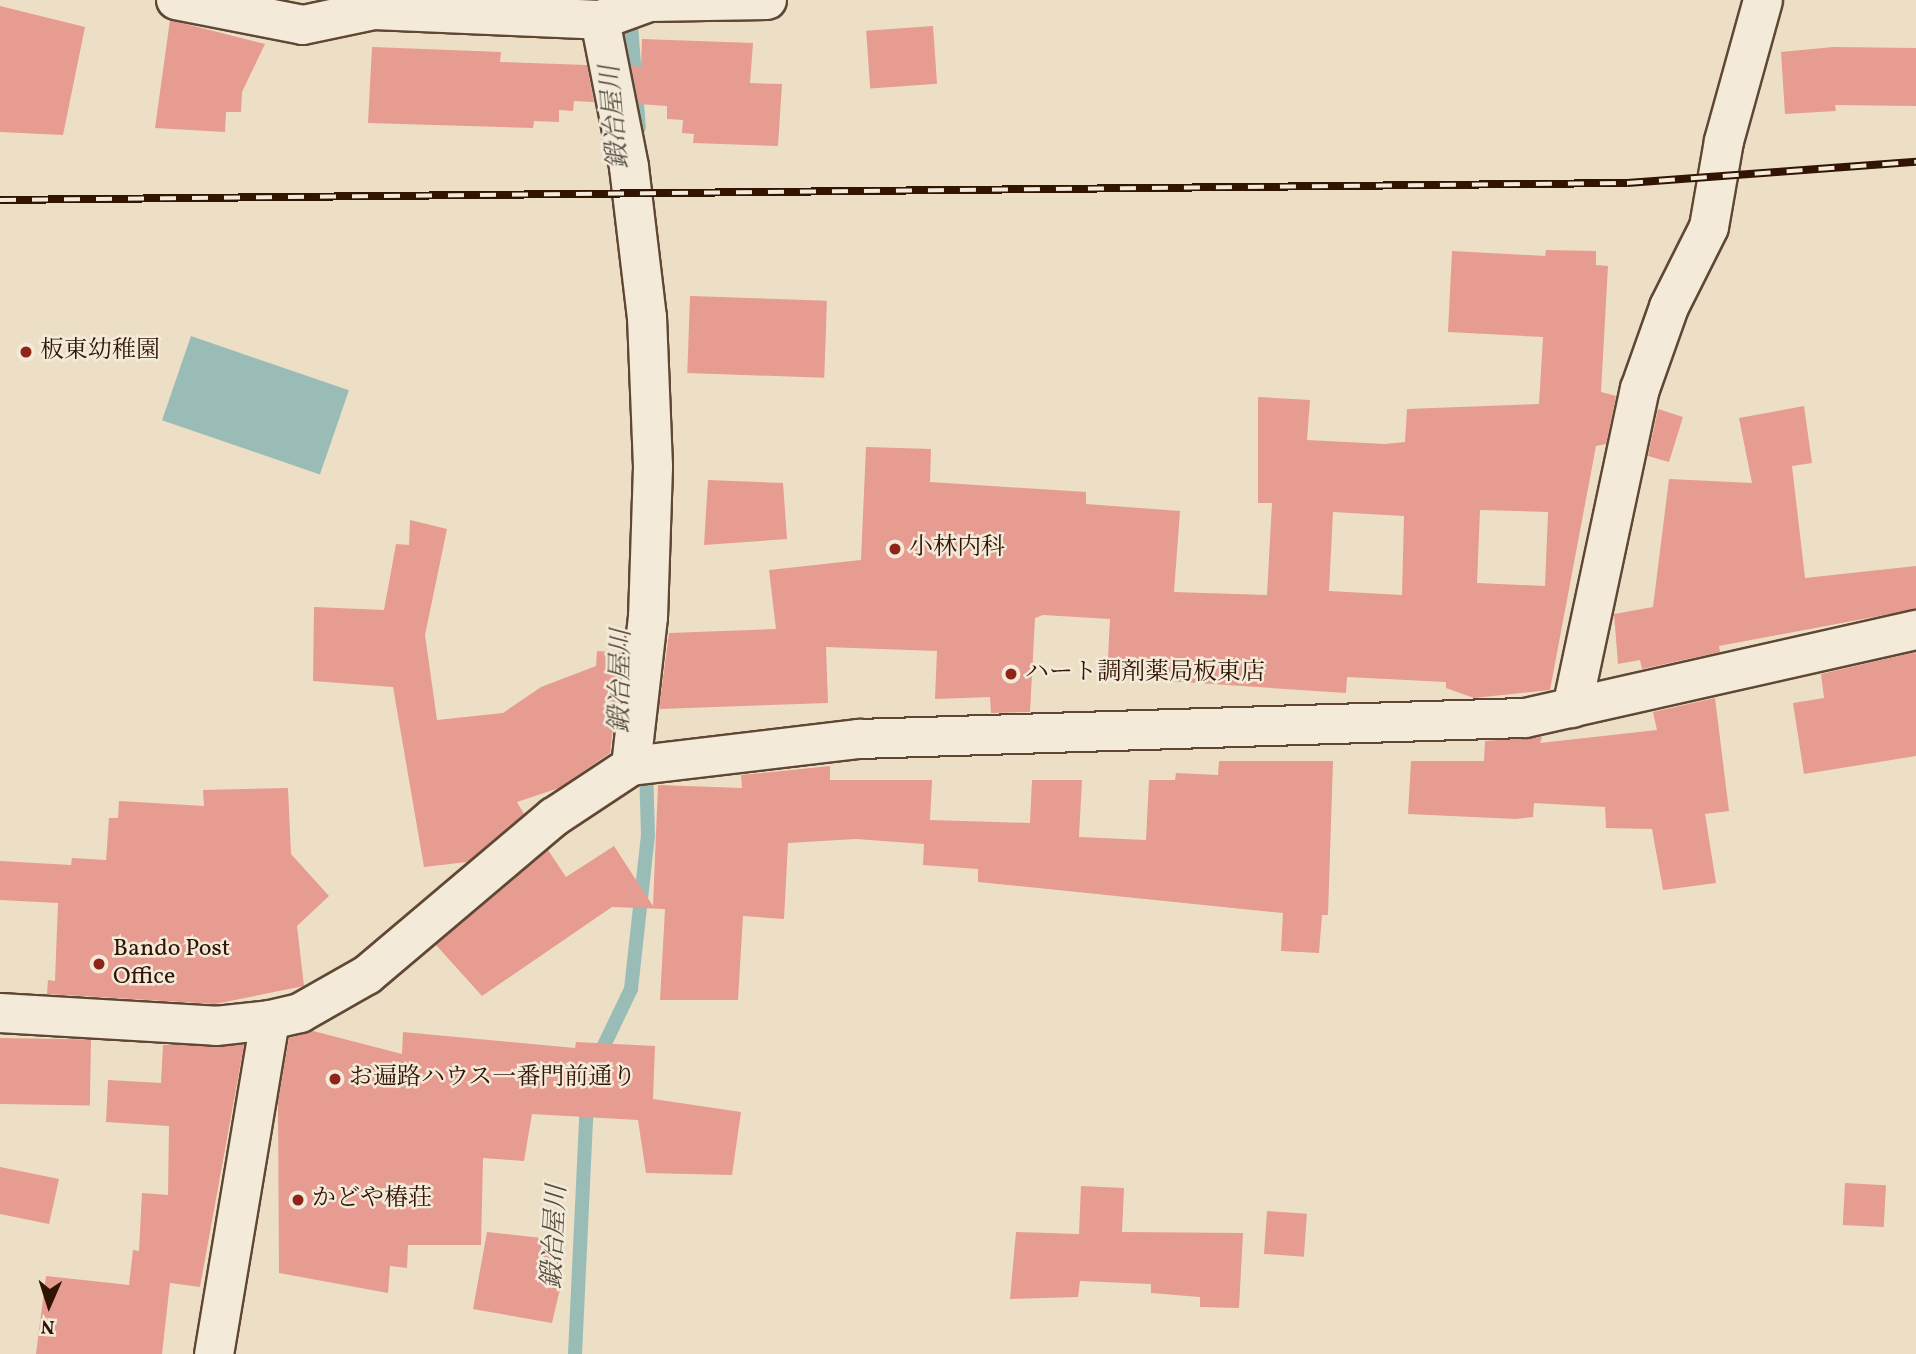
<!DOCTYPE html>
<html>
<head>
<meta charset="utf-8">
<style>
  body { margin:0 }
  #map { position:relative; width:1916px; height:1354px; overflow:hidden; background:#ecdfc6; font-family:Vollkorn,"Noto Serif JP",serif }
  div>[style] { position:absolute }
  .water>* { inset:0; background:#99bcb6; transform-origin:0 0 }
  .stream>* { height:14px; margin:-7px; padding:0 7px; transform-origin:7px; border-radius:7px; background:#99bcb6 }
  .building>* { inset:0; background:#e69c90; transform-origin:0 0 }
  .roads { filter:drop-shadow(2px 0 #604734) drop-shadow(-2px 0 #604734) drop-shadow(0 2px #604734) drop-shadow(0 -2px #604734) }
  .minor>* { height:38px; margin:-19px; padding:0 19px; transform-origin:19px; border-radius:19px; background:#f3eada }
  .rail>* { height:8px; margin-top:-4px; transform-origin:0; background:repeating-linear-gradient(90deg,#f3eada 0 16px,#321403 0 32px); box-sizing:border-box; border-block:2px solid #321403 }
  .dots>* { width:19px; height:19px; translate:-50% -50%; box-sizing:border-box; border:4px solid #f3eada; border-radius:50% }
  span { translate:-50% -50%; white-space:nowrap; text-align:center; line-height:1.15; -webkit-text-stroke:5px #f3eada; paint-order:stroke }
  .poi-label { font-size:24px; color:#321403 }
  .left { translate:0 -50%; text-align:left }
  .water-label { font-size:26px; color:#564f42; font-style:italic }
  .north { position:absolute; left:14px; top:1270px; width:70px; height:70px; -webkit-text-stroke:5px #f3eada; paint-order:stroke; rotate:183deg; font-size:19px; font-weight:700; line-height:28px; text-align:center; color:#321403 }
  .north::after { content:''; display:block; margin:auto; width:24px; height:32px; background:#321403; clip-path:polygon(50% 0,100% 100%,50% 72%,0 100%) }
</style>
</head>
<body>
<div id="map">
  <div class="water">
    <div style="left:191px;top:336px;width:167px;height:89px;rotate:19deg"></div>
  </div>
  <div class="stream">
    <div style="left:630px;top:12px;width:116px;rotate:85.6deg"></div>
    <div style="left:597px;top:1060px;width:79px;rotate:-64.4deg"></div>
    <div style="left:631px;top:989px;width:155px;rotate:-83.7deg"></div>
    <div style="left:648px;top:835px;width:68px;rotate:-91.7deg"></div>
    <div style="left:575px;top:1354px;width:254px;rotate:-87.3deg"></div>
  </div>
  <div class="building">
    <div style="clip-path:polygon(0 6px,85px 27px,63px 135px,0 132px)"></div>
    <div style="clip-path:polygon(170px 20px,265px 44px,242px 92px,241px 112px,226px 112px,225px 132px,155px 128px)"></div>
    <div style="left:933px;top:26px;width:58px;height:67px;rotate:86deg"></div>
    <div style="clip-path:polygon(642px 39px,753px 43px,750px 83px,782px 84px,778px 146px,693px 143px,694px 134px,682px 133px,683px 120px,667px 119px,667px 106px,639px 104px,631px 66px,641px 67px)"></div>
    <div style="clip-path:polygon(372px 47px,501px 52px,500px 62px,587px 65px,594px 102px,574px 101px,573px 111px,559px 110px,559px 122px,534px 121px,533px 128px,368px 123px)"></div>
    <div style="clip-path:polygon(1833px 47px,1916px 48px,1916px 106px,1835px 105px,1836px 111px,1785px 114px,1781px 52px)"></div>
    <div style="clip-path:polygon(evenodd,1546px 250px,1596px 251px,1596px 265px,1608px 266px,1601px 392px,1616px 396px,1606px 444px,1596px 446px,1550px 690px,1474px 698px,1446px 688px,1446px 682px,1347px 677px,1346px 693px,1107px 677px,1110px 619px,1043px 615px,1035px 618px,1030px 712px,991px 713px,990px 697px,935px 699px,937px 651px,826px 647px,828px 703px,659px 709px,669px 633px,776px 629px,769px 570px,861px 560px,866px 447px,931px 449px,930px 482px,1086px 492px,1086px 504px,1180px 511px,1174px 592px,1267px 595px,1272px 503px,1258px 503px,1258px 397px,1310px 400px,1307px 440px,1385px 444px,1405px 442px,1407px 409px,1539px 404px,1543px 337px,1448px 332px,1452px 251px,1545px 256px,1546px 250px,1480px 510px,1548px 512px,1545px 586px,1477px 583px,1480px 510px,1546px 250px,1333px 512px,1404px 516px,1402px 595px,1329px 591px,1333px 512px)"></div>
    <div style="left:690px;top:296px;width:137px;height:77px;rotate:2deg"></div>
    <div style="clip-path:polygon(1804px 406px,1812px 463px,1792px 466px,1805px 578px,1916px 566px,1916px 609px,1719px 646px,1720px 652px,1642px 669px,1640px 660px,1618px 664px,1614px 614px,1653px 607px,1669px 479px,1752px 483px,1739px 418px)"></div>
    <div style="clip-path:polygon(1658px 409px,1683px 417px,1669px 462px,1648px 456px)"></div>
    <div style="clip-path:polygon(708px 480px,783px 483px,787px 539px,704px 545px)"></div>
    <div style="clip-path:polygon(410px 520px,447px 529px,425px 635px,437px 720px,503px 713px,541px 687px,596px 666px,597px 651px,622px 653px,610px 753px,559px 788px,517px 802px,524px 814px,467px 862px,424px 867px,393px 687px,313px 681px,314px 607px,384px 610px,396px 544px,409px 545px)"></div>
    <div style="clip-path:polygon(1916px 652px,1916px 756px,1804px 774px,1793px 703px,1824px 698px,1821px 674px)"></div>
    <div style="clip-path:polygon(1715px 698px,1729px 811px,1705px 814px,1716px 883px,1663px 890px,1652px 829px,1606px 828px,1605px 807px,1534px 803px,1533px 817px,1516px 819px,1408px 814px,1411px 761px,1484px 761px,1485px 741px,1542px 737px,1540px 743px,1657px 730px,1653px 712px)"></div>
    <div style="clip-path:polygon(1219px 761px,1333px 761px,1328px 915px,1322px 915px,1319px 953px,1281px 951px,1283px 913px,978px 882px,978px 869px,923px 865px,924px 844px,856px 839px,788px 843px,784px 919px,743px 916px,738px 1000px,660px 1000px,665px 909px,612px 907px,482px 996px,436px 945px,548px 850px,566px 877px,614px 846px,653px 906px,658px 785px,742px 788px,741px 775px,830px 766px,830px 780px,932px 780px,930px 820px,1030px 823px,1032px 780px,1082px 780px,1079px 837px,1146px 840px,1149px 780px,1175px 780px,1176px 773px,1218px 775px)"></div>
    <div style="clip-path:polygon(288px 788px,291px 854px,329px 896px,297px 926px,304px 986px,215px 1004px,47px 994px,48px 980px,55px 981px,58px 903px,0 900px,0 861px,71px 865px,72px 858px,106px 860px,109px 818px,118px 818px,119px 801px,204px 806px,203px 790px)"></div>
    <div style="clip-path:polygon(313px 1031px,402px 1054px,403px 1032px,575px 1048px,576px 1042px,655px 1046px,653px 1099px,741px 1112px,732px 1175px,646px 1173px,638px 1120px,532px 1114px,524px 1161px,483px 1158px,481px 1245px,408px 1245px,407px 1268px,390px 1266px,388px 1293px,279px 1273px,278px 1102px,289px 1038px)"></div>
    <div style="left:0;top:1038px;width:91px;height:66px;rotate:1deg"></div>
    <div style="clip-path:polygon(163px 1045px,244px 1045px,200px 1287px,170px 1283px,162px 1354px,36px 1354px,46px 1276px,129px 1285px,133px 1250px,139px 1251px,142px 1193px,168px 1195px,169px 1126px,106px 1122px,108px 1080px,161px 1083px)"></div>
    <div style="clip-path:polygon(0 1167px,59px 1179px,49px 1224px,0 1214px)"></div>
    <div style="left:1845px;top:1183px;width:41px;height:42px;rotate:3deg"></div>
    <div style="clip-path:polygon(1081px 1186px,1124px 1188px,1122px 1232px,1243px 1233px,1239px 1308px,1200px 1307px,1200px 1297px,1151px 1293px,1151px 1284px,1080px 1281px,1078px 1297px,1010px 1299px,1016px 1232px,1079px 1234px)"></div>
    <div style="left:1267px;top:1211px;width:40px;height:43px;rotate:4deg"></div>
    <div style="clip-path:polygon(487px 1232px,542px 1238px,543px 1249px,559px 1251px,557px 1275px,563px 1276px,552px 1323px,473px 1309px)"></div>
  </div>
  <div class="roads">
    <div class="minor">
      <div style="left:176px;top:0;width:129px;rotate:11.1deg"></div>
      <div style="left:303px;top:25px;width:73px;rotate:-11.9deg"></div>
      <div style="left:374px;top:10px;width:226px;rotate:2.5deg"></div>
      <div style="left:600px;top:20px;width:52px;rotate:-20.2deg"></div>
      <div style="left:649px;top:2px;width:118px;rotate:-1deg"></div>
      <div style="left:600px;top:20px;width:150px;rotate:78.8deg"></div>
      <div style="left:629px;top:167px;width:151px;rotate:83.2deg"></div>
      <div style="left:647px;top:317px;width:150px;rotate:87.7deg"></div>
      <div style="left:653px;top:467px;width:150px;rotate:91.9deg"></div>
      <div style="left:648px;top:617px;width:150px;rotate:96.5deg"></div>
      <div style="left:1572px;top:708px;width:326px;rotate:-78deg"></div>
      <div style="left:1640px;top:389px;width:87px;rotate:-70.5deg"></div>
      <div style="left:1669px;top:307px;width:89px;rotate:-63.4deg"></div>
      <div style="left:1709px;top:227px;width:87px;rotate:-80.1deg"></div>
      <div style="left:1724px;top:141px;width:146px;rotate:-74.5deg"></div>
      <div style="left:0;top:1013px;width:216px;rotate:3.4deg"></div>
      <div style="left:216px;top:1026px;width:54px;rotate:-6.3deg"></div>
      <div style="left:270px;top:1020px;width:339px;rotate:99.5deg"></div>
      <div style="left:270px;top:1020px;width:31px;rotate:-13deg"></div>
      <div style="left:300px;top:1013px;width:77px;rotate:-29.6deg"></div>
      <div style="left:367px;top:975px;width:245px;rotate:-40.2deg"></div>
      <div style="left:554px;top:817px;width:92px;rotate:-33.5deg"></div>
      <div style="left:631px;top:766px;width:230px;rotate:-6.8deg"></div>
      <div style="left:859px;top:739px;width:666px;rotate:-1.81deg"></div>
      <div style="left:1525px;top:718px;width:401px;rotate:-12.7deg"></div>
    </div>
  </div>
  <div class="rail">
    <div style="left:0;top:200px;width:1627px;rotate:-0.6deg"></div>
    <div style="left:1627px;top:183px;width:290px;rotate:-4.2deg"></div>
  </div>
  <div class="dots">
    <div style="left:26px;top:352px;background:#8f2418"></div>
    <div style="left:895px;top:549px;background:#8f2418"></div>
    <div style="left:1011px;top:674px;background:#8f2418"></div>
    <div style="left:99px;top:964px;background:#8f2418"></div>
    <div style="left:335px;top:1079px;background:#8f2418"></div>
    <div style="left:298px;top:1200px;background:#8f2418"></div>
  </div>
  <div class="poi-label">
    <span class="left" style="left:40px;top:352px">板東幼稚園</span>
    <span class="left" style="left:909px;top:549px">小林内科</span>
    <span class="left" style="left:1025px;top:674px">ハート調剤薬局板東店</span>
    <span class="left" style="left:113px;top:964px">Bando Post<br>Office</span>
    <span class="left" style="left:349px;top:1079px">お遍路ハウス一番門前通り</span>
    <span class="left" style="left:312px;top:1200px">かどや椿荘</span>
  </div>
  <div class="water-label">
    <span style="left:616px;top:117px;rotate:-95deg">鍛冶屋川</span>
    <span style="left:622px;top:681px;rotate:-89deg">鍛冶屋川</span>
    <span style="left:556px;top:1237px;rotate:-87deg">鍛冶屋川</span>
  </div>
  <div class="north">N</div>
</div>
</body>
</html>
